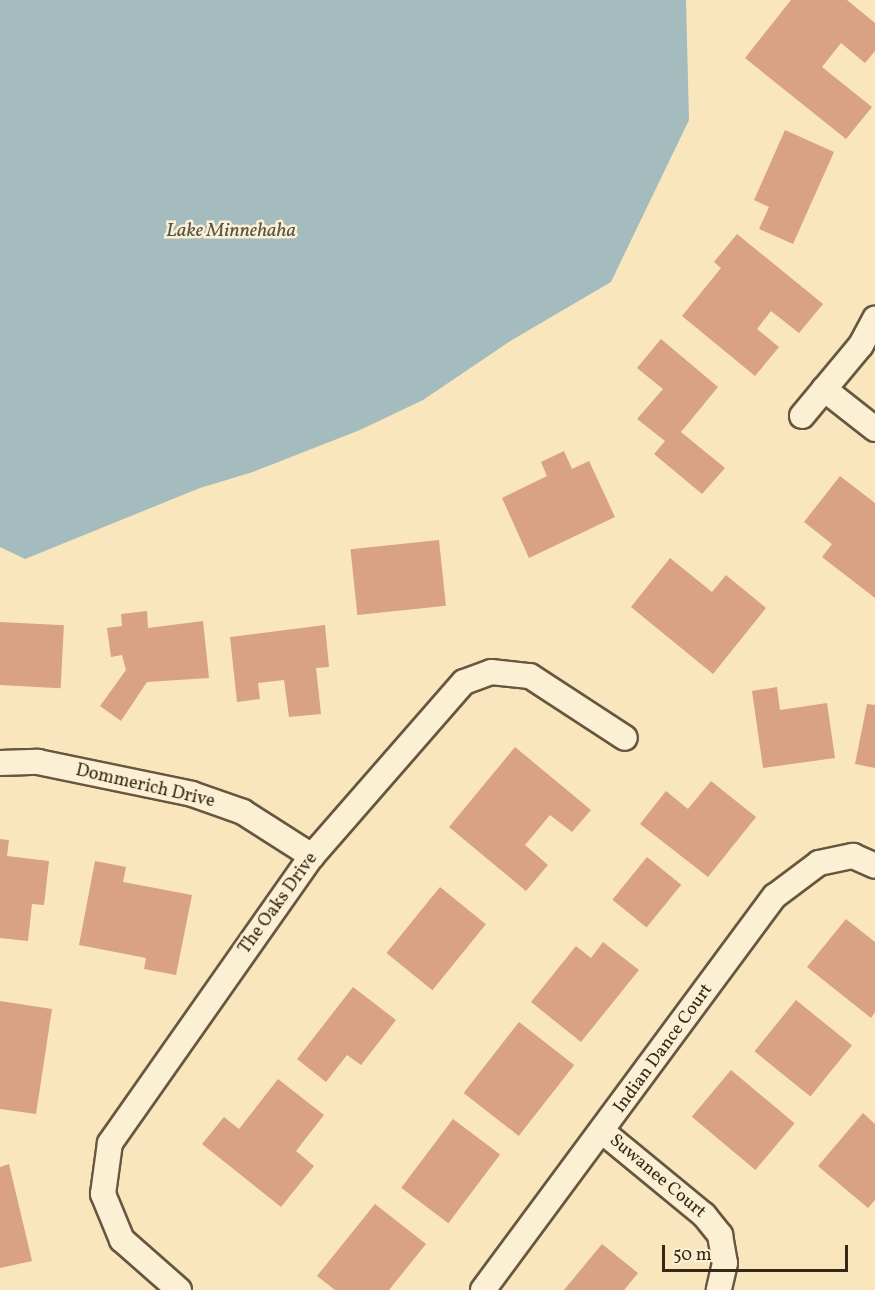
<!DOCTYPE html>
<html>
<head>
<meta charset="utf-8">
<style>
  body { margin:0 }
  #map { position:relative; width:875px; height:1290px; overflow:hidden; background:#f9e6bd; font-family:Vollkorn,serif }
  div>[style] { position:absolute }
  .water>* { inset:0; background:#a4bcbd }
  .building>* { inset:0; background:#d9a282; transform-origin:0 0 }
  .roads { filter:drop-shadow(2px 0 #685740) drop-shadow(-2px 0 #685740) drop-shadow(0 2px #685740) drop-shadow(0 -2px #685740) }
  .street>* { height:24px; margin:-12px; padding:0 12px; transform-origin:12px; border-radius:12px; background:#fbefd4 }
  span { translate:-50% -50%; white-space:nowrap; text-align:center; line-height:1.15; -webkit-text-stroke:5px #fbefd4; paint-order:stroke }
  .street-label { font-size:18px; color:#372716 }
  .water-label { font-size:20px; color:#585448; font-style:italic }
  .scale { position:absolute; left:662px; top:1245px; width:186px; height:27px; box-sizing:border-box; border:3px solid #372716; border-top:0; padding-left:8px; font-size:18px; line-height:21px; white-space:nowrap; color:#372716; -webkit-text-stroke:4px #fbefd4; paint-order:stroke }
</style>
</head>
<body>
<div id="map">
  <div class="water">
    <div style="clip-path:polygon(0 0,686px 0,689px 120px,611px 282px,512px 340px,423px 400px,360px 430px,253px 472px,200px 488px,25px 559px,0 547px)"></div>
  </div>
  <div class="building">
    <div style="clip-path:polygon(791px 0,847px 0,875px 23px,875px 51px,865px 63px,841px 43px,822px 67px,872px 107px,846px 139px,745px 58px)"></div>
    <div style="clip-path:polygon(785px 130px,834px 152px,793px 244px,759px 229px,769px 207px,754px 200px)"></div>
    <div style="clip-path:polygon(737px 234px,823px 304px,799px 333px,771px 311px,757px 329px,779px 347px,755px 376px,682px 316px,721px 268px,714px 262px)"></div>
    <div style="clip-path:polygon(661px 339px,718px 387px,681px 432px,725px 468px,702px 494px,654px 454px,665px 441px,637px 419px,663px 389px,637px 368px)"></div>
    <div style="clip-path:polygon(564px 451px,572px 469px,589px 461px,615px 517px,529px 558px,502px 498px,547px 476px,541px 462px)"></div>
    <div style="clip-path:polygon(840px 476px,875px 503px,875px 598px,822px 557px,832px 544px,804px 522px)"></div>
    <div style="left:439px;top:540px;width:66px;height:89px;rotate:84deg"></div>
    <div style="clip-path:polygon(670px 558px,712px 592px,726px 575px,766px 608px,713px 674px,631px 607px)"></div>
    <div style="clip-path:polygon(147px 611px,148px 628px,203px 621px,209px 678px,147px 682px,121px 721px,100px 706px,126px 670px,122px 655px,111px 657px,107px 628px,122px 626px,121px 614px)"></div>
    <div style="left:0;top:622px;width:64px;height:63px;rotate:3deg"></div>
    <div style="clip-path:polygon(325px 625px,329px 667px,316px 668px,321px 714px,289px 717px,284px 680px,258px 683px,260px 699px,237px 702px,230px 637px)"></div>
    <div style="clip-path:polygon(777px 687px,780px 710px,827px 703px,835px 758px,763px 768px,752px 691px)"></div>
    <div style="clip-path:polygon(867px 704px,875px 705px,875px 768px,855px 764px)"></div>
    <div style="clip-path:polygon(515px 747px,591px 810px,572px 832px,550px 815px,525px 845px,548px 865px,526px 891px,449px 827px)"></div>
    <div style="clip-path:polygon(711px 781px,756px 817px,708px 877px,640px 824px,666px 791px,688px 809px)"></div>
    <div style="clip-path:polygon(0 839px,9px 840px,7px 856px,49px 861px,44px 905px,32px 904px,28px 941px,0 938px)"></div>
    <div style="left:647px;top:857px;width:44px;height:55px;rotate:39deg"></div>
    <div style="clip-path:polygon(95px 861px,126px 867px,123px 882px,192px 895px,176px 975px,144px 969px,146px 958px,79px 945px)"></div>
    <div style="left:440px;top:887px;width:59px;height:85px;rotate:39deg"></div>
    <div style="clip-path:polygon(846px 919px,875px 942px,875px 1012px,871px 1018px,807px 967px)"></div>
    <div style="clip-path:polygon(603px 942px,639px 970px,581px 1042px,531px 1002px,576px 946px,591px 958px)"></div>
    <div style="clip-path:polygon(353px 987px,396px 1020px,361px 1065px,347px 1055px,326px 1082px,297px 1059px)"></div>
    <div style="left:796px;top:1000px;width:72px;height:66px;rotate:39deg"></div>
    <div style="clip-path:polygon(0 1001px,52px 1009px,36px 1114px,0 1109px)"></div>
    <div style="left:519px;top:1022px;width:70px;height:90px;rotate:38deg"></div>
    <div style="left:731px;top:1070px;width:83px;height:61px;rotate:40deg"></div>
    <div style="clip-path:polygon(278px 1079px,324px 1115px,296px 1151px,314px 1166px,281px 1207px,202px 1144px,224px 1117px,239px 1129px)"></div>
    <div style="clip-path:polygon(863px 1113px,875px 1124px,875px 1200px,868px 1208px,818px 1166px)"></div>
    <div style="left:453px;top:1119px;width:59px;height:86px;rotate:37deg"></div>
    <div style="clip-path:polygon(9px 1164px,32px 1261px,0 1268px,0 1167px)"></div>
    <div style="clip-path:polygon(375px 1204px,426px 1244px,389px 1290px,335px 1290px,317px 1276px)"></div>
    <div style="clip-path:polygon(602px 1244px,638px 1273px,624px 1290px,564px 1290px)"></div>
  </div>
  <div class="roads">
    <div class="street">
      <div style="left:824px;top:389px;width:65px;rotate:38.1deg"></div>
      <div style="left:802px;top:416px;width:92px;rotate:-50.3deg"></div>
      <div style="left:861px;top:345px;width:30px;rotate:-62deg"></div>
      <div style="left:0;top:763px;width:38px;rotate:-2deg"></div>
      <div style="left:38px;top:762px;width:157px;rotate:11.7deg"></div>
      <div style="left:192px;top:794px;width:54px;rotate:19.4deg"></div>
      <div style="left:243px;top:812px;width:82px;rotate:32.5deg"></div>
      <div style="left:603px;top:1132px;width:131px;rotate:39.4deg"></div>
      <div style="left:704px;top:1215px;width:26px;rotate:51deg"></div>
      <div style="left:720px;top:1235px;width:28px;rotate:80deg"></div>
      <div style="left:725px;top:1263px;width:28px;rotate:103deg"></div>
      <div style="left:179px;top:1290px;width:76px;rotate:-138.7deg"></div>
      <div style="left:122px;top:1240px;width:50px;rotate:-112.4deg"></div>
      <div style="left:103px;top:1194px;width:51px;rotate:-82.2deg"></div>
      <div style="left:110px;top:1143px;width:351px;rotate:-54.9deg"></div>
      <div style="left:312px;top:856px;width:231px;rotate:-48.9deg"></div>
      <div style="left:464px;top:682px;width:29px;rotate:-20deg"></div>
      <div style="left:491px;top:672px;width:39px;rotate:6deg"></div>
      <div style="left:530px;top:676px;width:113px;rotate:33.1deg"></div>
      <div style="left:483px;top:1290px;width:490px;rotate:-53.5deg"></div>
      <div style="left:775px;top:896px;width:55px;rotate:-36.9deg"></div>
      <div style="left:819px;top:863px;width:35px;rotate:-12deg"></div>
      <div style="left:853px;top:856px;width:24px;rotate:24deg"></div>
    </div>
  </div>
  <div class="street-label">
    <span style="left:145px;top:787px;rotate:13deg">Dommerich Drive</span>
    <span style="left:279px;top:904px;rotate:-54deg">The Oaks Drive</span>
    <span style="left:664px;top:1049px;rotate:-54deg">Indian Dance Court</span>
    <span style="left:657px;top:1177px;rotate:40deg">Suwanee Court</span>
  </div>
  <div class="water-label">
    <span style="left:231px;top:231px">Lake Minnehaha</span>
  </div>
  <div class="scale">50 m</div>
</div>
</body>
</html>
